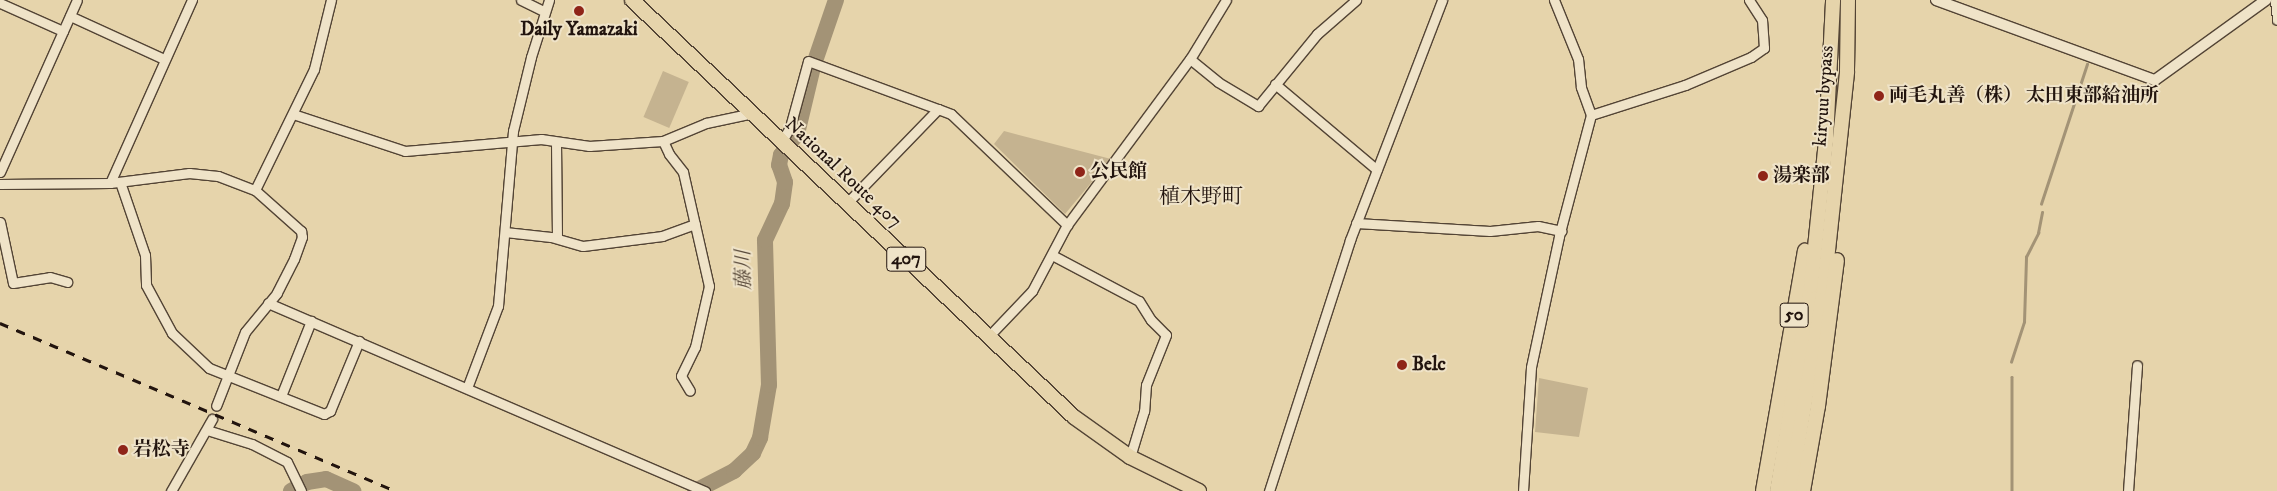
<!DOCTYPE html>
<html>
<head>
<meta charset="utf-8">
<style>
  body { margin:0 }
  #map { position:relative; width:2277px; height:491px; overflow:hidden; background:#e6d4ab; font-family:"IM FELL DW Pica","Noto Serif JP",serif }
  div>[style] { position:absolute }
  .green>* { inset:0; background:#c5b390; transform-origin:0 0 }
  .stream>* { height:2.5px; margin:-1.25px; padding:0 1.25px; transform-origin:1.25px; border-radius:1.25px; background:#a39376 }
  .river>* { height:16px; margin:-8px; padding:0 8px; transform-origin:8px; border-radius:8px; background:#a39376 }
  .roads { filter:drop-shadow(1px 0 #534435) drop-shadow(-1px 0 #534435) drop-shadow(0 1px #534435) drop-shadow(0 -1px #534435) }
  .minor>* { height:9px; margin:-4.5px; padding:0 4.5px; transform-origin:4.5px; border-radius:4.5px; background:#efe3c8 }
  .tertiary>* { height:10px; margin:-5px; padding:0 5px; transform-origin:5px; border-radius:5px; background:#efe3c8 }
  .trunk>* { height:14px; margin:-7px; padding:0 7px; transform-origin:7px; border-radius:7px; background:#e6d4ab }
  .rail>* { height:2.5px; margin-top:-1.25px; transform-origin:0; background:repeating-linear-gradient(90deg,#22140e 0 9px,transparent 0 18px) }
  .dots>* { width:14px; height:14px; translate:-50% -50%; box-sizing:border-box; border:2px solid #efe3c8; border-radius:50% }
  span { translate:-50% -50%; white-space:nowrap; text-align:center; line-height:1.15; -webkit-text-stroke:4px #efe3c8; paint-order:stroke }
  .shield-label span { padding:1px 4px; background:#efe3c8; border:1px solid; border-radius:4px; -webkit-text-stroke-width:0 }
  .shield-label { font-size:18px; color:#22140e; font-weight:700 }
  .poi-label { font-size:19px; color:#22140e; font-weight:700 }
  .left { translate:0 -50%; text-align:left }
  .street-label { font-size:19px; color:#22140e }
  .water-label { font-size:20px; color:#564738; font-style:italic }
  .quarter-label { font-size:21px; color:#22140e }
</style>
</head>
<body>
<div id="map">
  <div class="green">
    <div style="left:663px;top:71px;width:28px;height:50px;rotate:23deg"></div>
    <div style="clip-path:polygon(1004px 131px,1111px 159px,1065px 214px,994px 144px)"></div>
    <div style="clip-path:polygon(1539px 378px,1588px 388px,1579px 437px,1535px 432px)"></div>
  </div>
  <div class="stream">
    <div style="left:2041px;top:204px;width:147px;rotate:-71.8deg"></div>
    <div style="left:2011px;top:362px;width:42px;rotate:-72deg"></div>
    <div style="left:2024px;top:322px;width:65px;rotate:-88.2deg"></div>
    <div style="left:2026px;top:257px;width:27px;rotate:-63deg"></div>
    <div style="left:2038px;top:233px;width:21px;rotate:-79deg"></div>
    <div style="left:2012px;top:377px;width:114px;rotate:90deg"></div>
  </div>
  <div class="river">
    <div style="left:291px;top:491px;width:18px;rotate:-29deg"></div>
    <div style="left:307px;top:482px;width:19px;rotate:-9deg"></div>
    <div style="left:326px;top:479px;width:30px;rotate:24deg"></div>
    <div style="left:695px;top:491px;width:44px;rotate:-27.1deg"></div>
    <div style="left:734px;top:471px;width:26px;rotate:-43deg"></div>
    <div style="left:753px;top:453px;width:17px;rotate:-65deg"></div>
    <div style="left:760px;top:438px;width:54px;rotate:-80.4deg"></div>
    <div style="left:769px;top:385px;width:145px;rotate:-91.6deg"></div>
    <div style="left:765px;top:240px;width:40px;rotate:-65deg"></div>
    <div style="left:782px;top:204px;width:22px;rotate:-82deg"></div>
    <div style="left:785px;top:182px;width:18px;rotate:-109deg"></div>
    <div style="left:779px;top:165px;width:10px;rotate:-79deg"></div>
    <div style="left:781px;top:155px;width:26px;rotate:-53deg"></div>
    <div style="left:797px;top:134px;width:69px;rotate:-76.6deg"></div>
    <div style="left:813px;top:67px;width:71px;rotate:-71.1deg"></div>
  </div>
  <div class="roads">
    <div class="minor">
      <div style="left:521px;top:0;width:25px;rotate:26deg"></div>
      <div style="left:2275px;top:0;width:20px;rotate:84deg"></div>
      <div style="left:0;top:3px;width:69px;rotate:24deg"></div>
      <div style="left:70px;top:16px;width:103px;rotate:24.6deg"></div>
      <div style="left:1190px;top:59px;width:36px;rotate:39deg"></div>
      <div style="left:1218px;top:82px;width:47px;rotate:31deg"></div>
      <div style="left:1258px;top:106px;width:93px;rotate:-50.7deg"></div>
      <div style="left:1317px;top:34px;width:52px;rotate:-41.1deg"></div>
      <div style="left:1275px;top:84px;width:133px;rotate:40.1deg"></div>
      <div style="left:293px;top:114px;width:118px;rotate:18.3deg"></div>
      <div style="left:405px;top:151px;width:137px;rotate:-5deg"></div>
      <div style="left:541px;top:139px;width:49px;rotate:8.3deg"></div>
      <div style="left:589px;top:146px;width:74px;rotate:-3.9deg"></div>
      <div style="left:663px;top:141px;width:47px;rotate:-22.7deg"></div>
      <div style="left:706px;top:123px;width:48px;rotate:-12deg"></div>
      <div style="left:1591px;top:115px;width:99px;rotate:-17.7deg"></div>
      <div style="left:1685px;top:85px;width:72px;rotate:-23deg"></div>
      <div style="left:1751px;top:57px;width:16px;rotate:-35deg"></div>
      <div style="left:1764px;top:48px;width:28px;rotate:-94deg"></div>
      <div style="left:1762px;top:20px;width:24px;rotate:-123deg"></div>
      <div style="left:663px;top:141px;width:14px;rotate:65deg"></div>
      <div style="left:669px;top:154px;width:23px;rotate:52deg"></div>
      <div style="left:683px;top:172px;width:117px;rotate:77.2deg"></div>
      <div style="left:709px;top:286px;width:63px;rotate:102.9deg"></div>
      <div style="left:695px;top:347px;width:32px;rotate:116deg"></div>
      <div style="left:681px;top:376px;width:17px;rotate:59deg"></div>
      <div style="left:782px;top:141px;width:16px;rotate:-60deg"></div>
      <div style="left:790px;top:127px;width:68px;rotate:-74.7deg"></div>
      <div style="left:808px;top:61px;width:139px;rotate:20.3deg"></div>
      <div style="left:556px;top:142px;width:96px;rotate:89.4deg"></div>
      <div style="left:0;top:172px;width:188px;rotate:-65.9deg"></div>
      <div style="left:120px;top:182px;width:77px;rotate:71.1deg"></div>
      <div style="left:145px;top:255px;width:30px;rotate:88deg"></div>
      <div style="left:146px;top:285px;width:55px;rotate:61.6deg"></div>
      <div style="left:172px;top:333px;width:51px;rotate:43.4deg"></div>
      <div style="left:209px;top:368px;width:124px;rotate:21.8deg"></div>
      <div style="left:324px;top:414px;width:7px;rotate:-27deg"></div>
      <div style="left:330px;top:411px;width:76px;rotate:-67.5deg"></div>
      <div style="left:110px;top:183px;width:201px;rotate:-65.9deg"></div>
      <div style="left:0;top:184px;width:110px;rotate:-0.5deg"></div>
      <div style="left:110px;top:183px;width:80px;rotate:-7.2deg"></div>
      <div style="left:189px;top:173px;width:29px;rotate:6deg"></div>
      <div style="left:218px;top:176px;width:40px;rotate:21deg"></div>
      <div style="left:255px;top:190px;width:62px;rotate:41.7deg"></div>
      <div style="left:301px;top:231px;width:6px;rotate:81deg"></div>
      <div style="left:302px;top:237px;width:23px;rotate:110deg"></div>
      <div style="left:294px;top:259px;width:38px;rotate:117deg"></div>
      <div style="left:277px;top:293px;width:50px;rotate:129.4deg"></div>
      <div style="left:245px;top:332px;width:79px;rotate:111.4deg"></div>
      <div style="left:255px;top:190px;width:135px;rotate:-64deg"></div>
      <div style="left:314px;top:69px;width:71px;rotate:-76.2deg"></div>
      <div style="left:847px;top:203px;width:131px;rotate:-45.9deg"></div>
      <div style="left:938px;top:109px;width:14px;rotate:21deg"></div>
      <div style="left:951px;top:114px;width:161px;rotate:43.7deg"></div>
      <div style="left:0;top:222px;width:62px;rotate:78deg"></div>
      <div style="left:13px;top:283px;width:37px;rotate:-9deg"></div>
      <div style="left:50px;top:277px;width:18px;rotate:16deg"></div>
      <div style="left:1356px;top:223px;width:134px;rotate:3.4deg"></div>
      <div style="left:1490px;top:231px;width:48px;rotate:-5.9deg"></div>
      <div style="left:1538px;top:226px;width:24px;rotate:12deg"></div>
      <div style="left:505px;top:232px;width:46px;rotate:6.2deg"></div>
      <div style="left:551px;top:237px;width:33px;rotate:16deg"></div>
      <div style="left:583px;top:246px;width:80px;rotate:-7.2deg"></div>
      <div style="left:662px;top:236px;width:35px;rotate:-20deg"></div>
      <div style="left:1052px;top:255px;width:98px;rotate:27.9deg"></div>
      <div style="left:1139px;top:301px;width:22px;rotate:58deg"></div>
      <div style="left:1151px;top:320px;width:21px;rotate:45deg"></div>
      <div style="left:1166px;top:335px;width:54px;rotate:111.8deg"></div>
      <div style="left:1146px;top:385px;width:26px;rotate:94deg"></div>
      <div style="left:1144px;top:411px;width:48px;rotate:106.9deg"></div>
      <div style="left:268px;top:303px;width:476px;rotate:23.3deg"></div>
      <div style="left:988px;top:337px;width:64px;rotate:-46.3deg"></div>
      <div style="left:1032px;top:291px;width:75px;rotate:-62.1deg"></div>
      <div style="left:1067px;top:225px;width:207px;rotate:-53.5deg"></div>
      <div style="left:1190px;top:59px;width:69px;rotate:-58.6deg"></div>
      <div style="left:467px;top:388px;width:88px;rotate:-69.3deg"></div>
      <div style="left:498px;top:306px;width:176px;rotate:-85.1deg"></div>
      <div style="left:513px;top:131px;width:76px;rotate:-76.3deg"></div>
      <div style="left:531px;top:57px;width:60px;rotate:-72.5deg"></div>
      <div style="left:281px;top:396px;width:81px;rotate:-68.2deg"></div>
      <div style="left:207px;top:430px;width:47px;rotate:17.3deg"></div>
      <div style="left:252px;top:444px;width:39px;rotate:27deg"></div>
      <div style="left:287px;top:462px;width:32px;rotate:64deg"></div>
      <div style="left:171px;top:491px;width:83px;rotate:-60.3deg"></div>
      <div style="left:1269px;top:491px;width:264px;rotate:-72.1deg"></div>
      <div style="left:1350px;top:240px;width:257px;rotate:-69deg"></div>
      <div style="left:1523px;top:491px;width:124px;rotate:-86.3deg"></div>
      <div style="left:1531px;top:367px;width:134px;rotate:-77.9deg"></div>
      <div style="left:1559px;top:236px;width:125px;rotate:-75.2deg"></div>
      <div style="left:1591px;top:115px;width:30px;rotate:-110deg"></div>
      <div style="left:1581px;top:87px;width:28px;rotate:-96deg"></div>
      <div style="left:1578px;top:59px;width:64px;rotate:-112.1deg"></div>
      <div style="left:2128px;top:491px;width:126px;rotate:-85.9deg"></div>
    </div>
    <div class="tertiary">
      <div style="left:1936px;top:0;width:233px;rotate:20.1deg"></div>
      <div style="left:2155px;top:80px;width:137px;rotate:-35.8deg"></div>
    </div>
    <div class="trunk">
      <div style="left:632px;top:0;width:608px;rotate:43.33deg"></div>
      <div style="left:1074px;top:417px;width:69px;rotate:35.5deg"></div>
      <div style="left:1130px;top:457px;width:77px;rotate:26.2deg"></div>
      <div style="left:1763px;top:491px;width:244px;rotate:-80.1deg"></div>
      <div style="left:1777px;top:491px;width:208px;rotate:-80.6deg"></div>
      <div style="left:1811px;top:286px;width:147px;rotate:-84.1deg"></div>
      <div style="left:1826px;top:140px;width:140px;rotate:-87.1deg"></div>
      <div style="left:1790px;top:491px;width:206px;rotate:-80.5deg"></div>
      <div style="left:1824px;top:288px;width:218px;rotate:-83.9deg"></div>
      <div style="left:1847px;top:71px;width:71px;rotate:-89.2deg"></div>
      <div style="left:1803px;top:491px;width:86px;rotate:-80deg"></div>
      <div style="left:1818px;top:406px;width:147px;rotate:-82.6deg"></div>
    </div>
  </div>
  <div class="rail">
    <div style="left:0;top:323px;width:429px;rotate:23deg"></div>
  </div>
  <div class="dots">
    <div style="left:579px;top:11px;background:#8f2418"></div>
    <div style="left:1879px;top:96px;background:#8f2418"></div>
    <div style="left:1080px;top:172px;background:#8f2418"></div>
    <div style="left:1763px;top:176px;background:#8f2418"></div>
    <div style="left:1402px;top:365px;background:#8f2418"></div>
    <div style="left:123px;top:450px;background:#8f2418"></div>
  </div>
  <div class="shield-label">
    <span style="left:906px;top:259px">407</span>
    <span style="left:1794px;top:315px">50</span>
  </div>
  <div class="poi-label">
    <span style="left:579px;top:30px">Daily Yamazaki</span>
    <span class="left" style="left:1889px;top:96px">両毛丸善（株） 太田東部給油所</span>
    <span class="left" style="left:1090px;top:172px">公民館</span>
    <span class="left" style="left:1773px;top:176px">湯楽部</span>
    <span class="left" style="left:1412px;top:365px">Belc</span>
    <span class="left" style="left:133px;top:450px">岩松寺</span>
  </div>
  <div class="street-label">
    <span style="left:1824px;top:96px;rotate:-86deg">kiryuu bypass</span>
    <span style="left:843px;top:173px;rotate:43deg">National Route 407</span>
  </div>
  <div class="water-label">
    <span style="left:744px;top:270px;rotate:-91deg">藤川</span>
  </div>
  <div class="quarter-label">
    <span style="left:1201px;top:197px">植木野町</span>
  </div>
</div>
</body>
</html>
